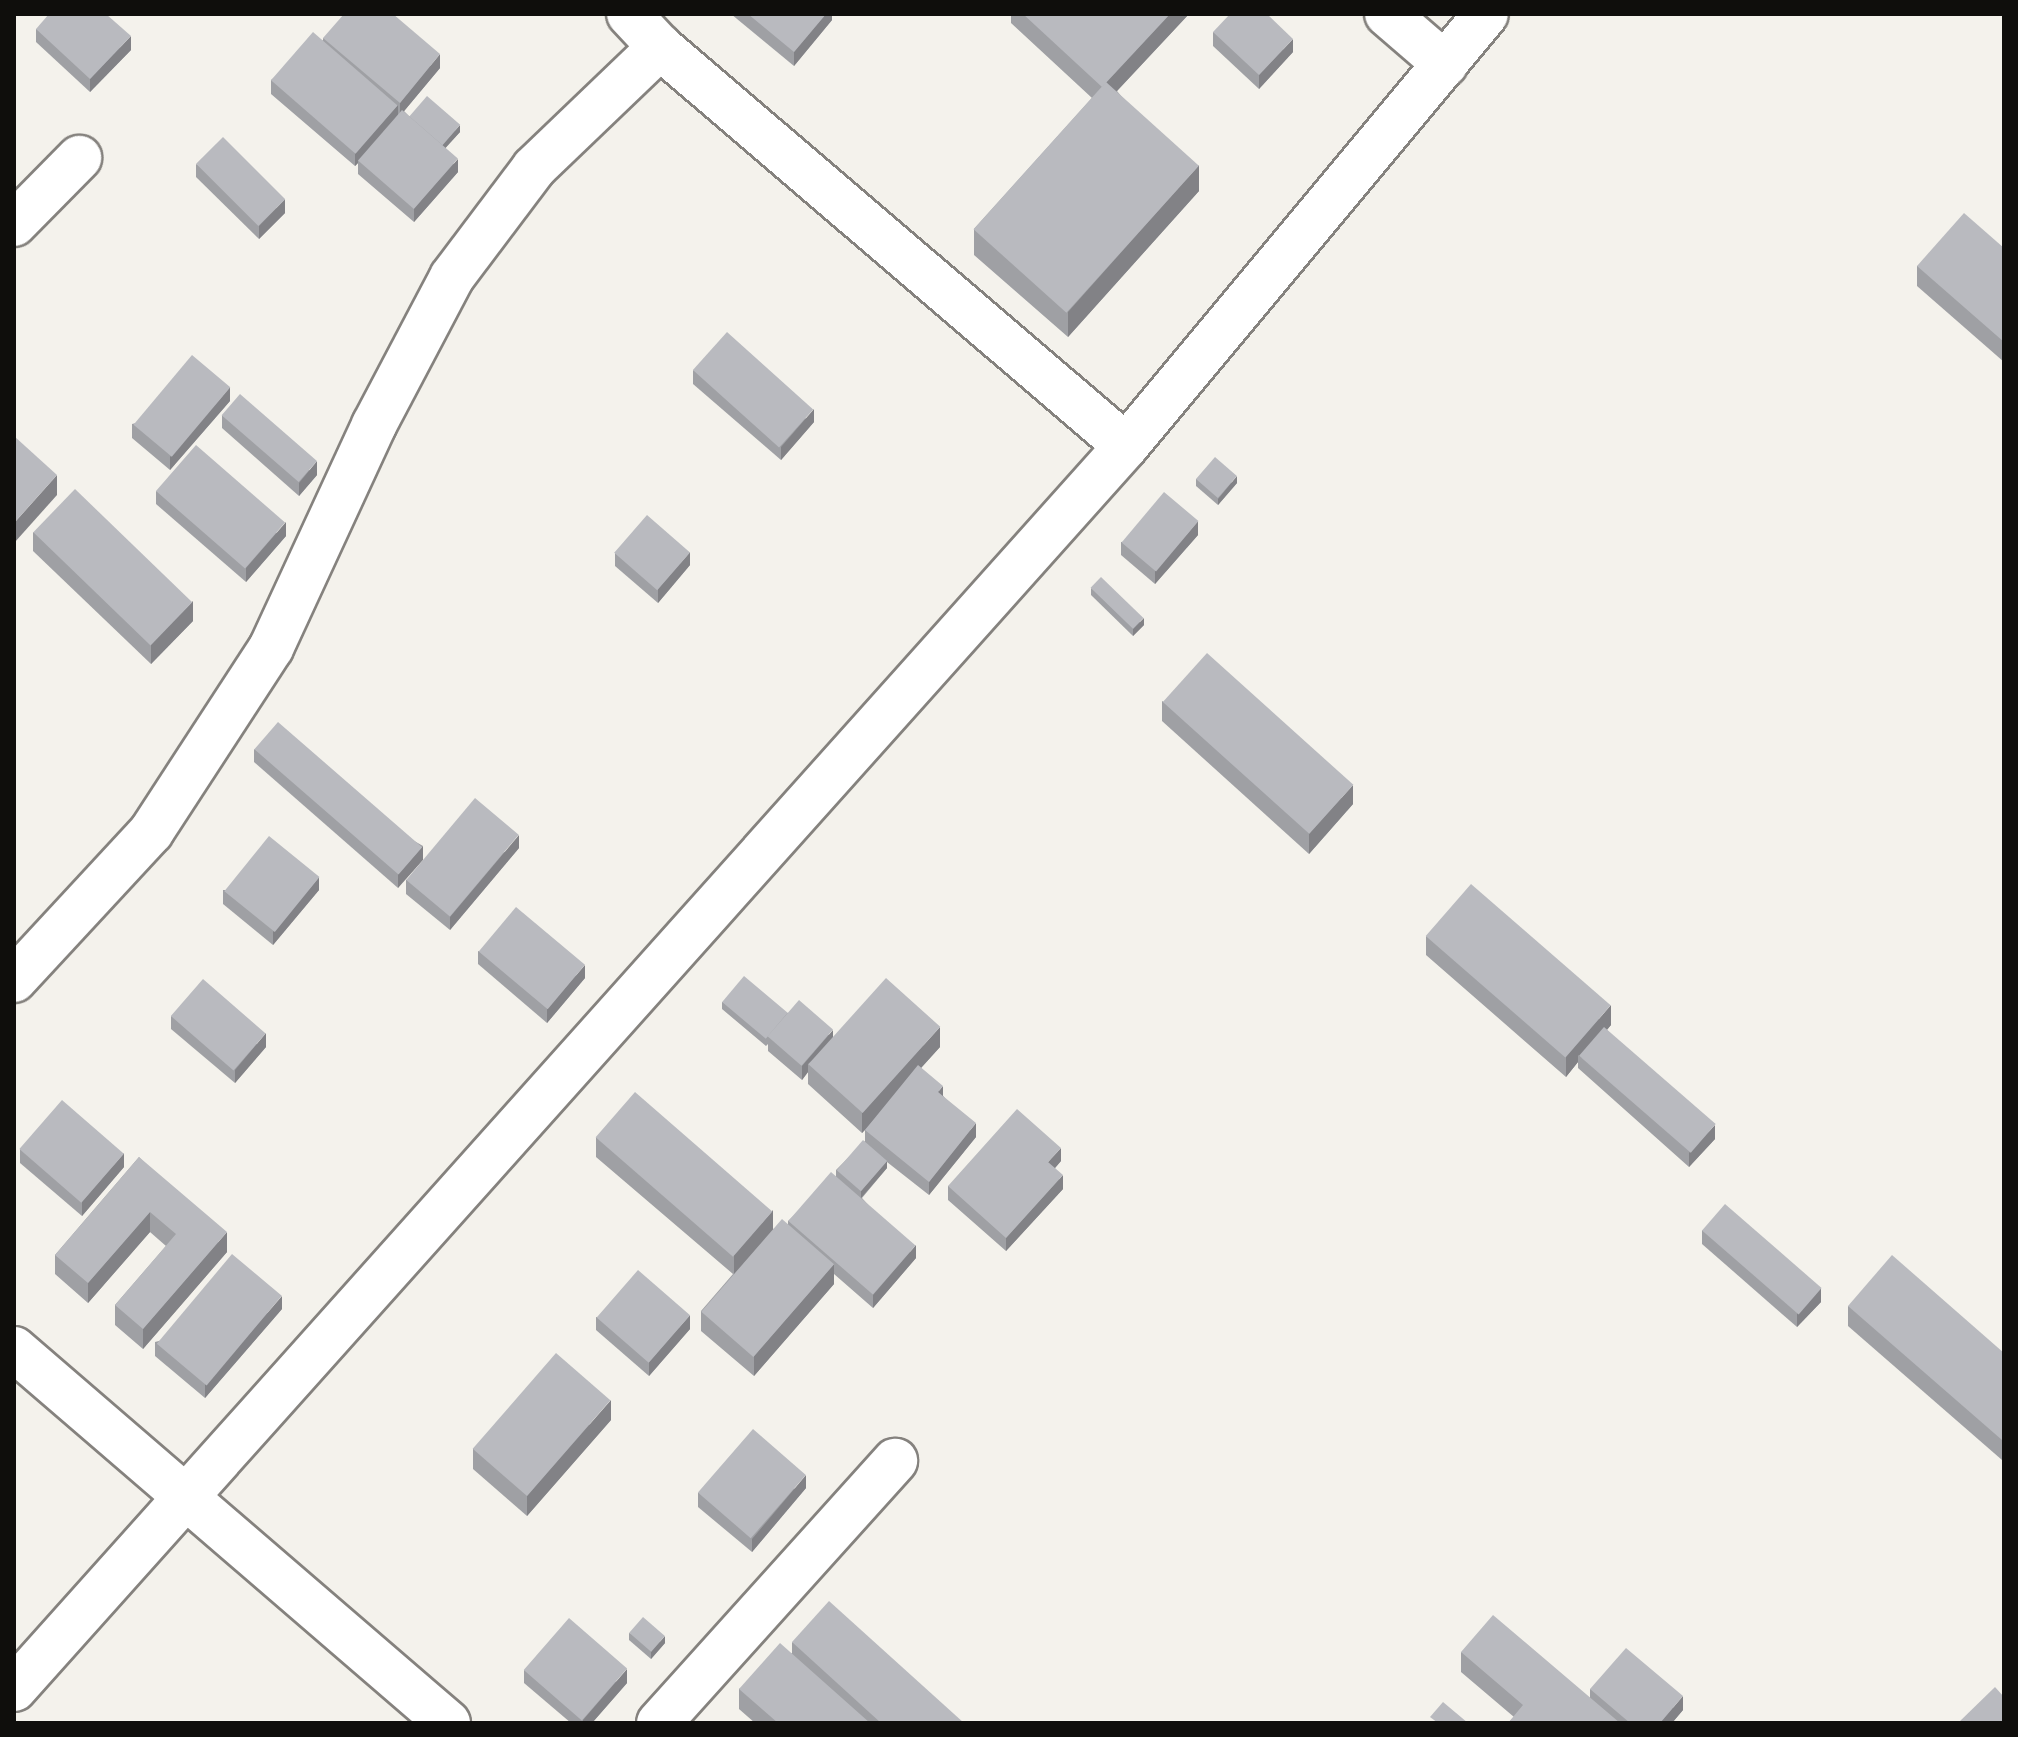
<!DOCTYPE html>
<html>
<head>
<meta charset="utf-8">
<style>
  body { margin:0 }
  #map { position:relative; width:2018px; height:1737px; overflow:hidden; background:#f4f2ec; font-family:"Titillium Web",sans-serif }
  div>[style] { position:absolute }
  .roads { filter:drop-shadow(2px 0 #85827e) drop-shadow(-2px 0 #85827e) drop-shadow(0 2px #85827e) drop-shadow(0 -2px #85827e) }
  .street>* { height:44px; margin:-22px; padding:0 22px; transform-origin:22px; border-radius:22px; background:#fff }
  .wall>* { inset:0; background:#9fa0a4 }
  .shaded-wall>* { inset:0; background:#828286 }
  .building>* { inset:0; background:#b9babf; transform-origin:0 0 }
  span { translate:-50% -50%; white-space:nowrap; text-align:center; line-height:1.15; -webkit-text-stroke:6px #f4f2ec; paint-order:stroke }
  .frame { position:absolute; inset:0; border:16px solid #0f0e0c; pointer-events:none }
</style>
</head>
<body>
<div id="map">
  <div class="roads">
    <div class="street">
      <div style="left:629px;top:14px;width:45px;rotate:46.8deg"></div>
      <div style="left:660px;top:47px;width:613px;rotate:40.57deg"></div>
      <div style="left:1387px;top:14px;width:77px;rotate:40.8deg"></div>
      <div style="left:14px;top:224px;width:93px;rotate:-45.4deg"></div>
      <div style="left:14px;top:980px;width:202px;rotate:-47.2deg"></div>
      <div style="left:151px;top:832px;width:220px;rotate:-56.9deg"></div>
      <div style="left:271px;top:648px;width:246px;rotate:-65.2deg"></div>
      <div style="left:374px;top:425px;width:167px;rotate:-62.2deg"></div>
      <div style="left:452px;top:277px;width:136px;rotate:-53deg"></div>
      <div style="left:534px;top:168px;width:175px;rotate:-43.8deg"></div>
      <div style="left:14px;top:1349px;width:573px;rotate:40.75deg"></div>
      <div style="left:14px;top:1689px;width:1668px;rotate:-48.18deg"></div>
      <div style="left:1126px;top:446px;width:562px;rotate:-50.19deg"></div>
      <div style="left:659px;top:1723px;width:353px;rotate:-48deg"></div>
    </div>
  </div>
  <div class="wall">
    <div style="clip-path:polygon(731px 14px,832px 14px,832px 20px,794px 66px)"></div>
    <div style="clip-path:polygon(1011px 14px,1189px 14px,1117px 91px,1199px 191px,1068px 337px,974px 255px,974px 229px,1092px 98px,1011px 23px)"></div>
    <div style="clip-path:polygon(36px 29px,131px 50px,90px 92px,36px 42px)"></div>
    <div style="clip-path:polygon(1213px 32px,1293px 52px,1259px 89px,1213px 46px)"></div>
    <div style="clip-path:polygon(323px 38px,440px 68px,404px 111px,409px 116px,460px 132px,445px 148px,458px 172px,414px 222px,358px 174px,358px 163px,355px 166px,271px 94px,271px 80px,323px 40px)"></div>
    <div style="clip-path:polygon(196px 164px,285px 213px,259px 239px,196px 177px)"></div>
    <div style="clip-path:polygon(2004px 248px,2004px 362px,1917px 286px,1917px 266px)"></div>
    <div style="clip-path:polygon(693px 370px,814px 422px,781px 460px,693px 384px)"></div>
    <div style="clip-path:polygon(230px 401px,170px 470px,132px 438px,132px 424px)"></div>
    <div style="clip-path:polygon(222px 415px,317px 475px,299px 496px,222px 428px)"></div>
    <div style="clip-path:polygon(1196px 479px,1237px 483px,1218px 505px,1196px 486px)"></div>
    <div style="clip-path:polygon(156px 491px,286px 536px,246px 582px,156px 504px)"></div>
    <div style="clip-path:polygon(33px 532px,193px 621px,151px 664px,33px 551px)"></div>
    <div style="clip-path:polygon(1198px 535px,1155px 584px,1121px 555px,1121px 542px)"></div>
    <div style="clip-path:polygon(615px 553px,690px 565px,658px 603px,615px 566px)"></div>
    <div style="clip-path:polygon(1091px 588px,1144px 625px,1133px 636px,1091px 595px)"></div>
    <div style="clip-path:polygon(1162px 701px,1353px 804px,1309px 854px,1162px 721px)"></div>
    <div style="clip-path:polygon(254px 749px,423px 846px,398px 888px,254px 762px)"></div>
    <div style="clip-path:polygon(519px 848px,450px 930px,406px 894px,406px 880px)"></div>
    <div style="clip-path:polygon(223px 890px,319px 890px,273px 945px,223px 904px)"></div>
    <div style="clip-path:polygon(1426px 936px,1611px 1025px,1607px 1030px,1715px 1139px,1689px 1167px,1578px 1068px,1578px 1062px,1566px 1077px,1426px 955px)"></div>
    <div style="clip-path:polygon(478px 951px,585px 978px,547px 1023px,478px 964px)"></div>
    <div style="clip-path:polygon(722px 1002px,788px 1013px,833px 1037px,940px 1047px,921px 1068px,976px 1137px,929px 1195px,887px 1162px,887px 1168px,862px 1198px,916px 1258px,873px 1308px,834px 1274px,834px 1284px,754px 1376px,701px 1331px,701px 1311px,733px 1274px,596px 1157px,596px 1137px,773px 1229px,788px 1224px,788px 1221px,836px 1176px,836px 1170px,865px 1141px,865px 1130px,869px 1126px,862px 1133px,808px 1084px,808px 1072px,802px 1080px,768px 1051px,768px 1044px,766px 1046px,722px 1009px)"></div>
    <div style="clip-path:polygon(171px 1016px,266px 1047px,235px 1083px,171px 1029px)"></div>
    <div style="clip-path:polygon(20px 1149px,124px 1167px,82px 1216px,20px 1163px)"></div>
    <div style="clip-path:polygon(139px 1157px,227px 1252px,143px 1349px,115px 1325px,115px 1305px,166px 1246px,150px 1232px,88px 1303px,55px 1274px,55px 1255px)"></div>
    <div style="clip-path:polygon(1061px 1161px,1055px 1168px,1063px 1189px,1006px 1251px,948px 1200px,948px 1186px)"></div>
    <div style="clip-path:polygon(1702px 1230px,1821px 1302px,1797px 1327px,1702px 1244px)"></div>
    <div style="clip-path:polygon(1848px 1306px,2004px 1353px,2004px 1458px,2002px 1460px,1848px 1326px)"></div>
    <div style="clip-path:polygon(282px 1309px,205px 1398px,155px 1356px,155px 1342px)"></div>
    <div style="clip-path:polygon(596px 1317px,690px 1329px,649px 1376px,596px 1330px)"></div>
    <div style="clip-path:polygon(611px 1420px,527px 1516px,473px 1469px,473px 1449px)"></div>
    <div style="clip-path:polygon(806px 1488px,752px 1552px,698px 1507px,698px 1493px)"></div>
    <div style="clip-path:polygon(629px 1633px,665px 1643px,651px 1659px,629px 1640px)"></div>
    <div style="clip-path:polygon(792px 1642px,964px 1723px,755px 1723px,739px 1709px,739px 1689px,792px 1653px)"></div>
    <div style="clip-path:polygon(1461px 1652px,1590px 1698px,1590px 1689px,1683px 1710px,1672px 1723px,1508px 1723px,1514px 1717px,1461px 1672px)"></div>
    <div style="clip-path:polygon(524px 1670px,627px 1683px,592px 1723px,571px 1723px,524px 1683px)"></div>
  </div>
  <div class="shaded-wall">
    <div style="clip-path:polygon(826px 14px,832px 14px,832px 20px,794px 66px,794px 52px)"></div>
    <div style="clip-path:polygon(1170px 14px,1189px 14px,1102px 107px,1102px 87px)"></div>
    <div style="clip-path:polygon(131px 36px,131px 50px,90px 92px,90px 79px)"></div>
    <div style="clip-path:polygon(1293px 39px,1293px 52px,1259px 89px,1259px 75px)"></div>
    <div style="clip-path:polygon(440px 54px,440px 68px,400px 116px,400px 103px)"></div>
    <div style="clip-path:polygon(398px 105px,398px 118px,358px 161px,358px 163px,355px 166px,355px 153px)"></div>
    <div style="clip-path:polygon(460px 125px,460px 132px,441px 153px,441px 146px)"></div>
    <div style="clip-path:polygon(458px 159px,458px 172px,414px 222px,414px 208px)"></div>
    <div style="clip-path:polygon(1199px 165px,1199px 191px,1068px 337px,1068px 312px)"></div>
    <div style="clip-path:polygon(285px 199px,285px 213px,259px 239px,259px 226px)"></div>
    <div style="clip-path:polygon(230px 387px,230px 401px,170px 470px,170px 457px)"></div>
    <div style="clip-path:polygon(814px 409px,814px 422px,781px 460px,781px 447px)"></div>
    <div style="clip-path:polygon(317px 461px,317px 475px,299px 496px,299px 483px)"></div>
    <div style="clip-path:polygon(57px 475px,57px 495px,15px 542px,15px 522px)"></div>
    <div style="clip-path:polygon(1237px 476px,1237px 483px,1218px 505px,1218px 499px)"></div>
    <div style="clip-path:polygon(1198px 521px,1198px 535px,1155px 584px,1155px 571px)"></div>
    <div style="clip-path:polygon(286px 522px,286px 536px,246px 582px,246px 568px)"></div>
    <div style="clip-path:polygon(690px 552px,690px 565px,658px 603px,658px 589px)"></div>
    <div style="clip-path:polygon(193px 601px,193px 621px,151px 664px,151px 644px)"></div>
    <div style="clip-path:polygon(1144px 618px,1144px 625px,1133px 636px,1133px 629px)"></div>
    <div style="clip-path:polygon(16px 631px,16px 644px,14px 647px,14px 633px)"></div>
    <div style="clip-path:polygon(1353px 785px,1353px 804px,1309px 854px,1309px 834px)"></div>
    <div style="clip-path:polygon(519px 835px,519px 848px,450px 930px,450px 917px)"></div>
    <div style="clip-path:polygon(423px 846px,423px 860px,398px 888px,398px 874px)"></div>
    <div style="clip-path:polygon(319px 877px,319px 890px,273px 945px,273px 932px)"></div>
    <div style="clip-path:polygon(585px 965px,585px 978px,547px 1023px,547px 1009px)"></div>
    <div style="clip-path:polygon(1611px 1005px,1611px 1025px,1582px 1058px,1578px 1055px,1578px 1062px,1566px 1077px,1566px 1057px)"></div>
    <div style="clip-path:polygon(940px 1027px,940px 1047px,862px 1133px,862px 1113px)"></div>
    <div style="clip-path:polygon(833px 1030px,833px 1043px,808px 1064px,808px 1072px,802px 1080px,802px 1066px)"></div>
    <div style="clip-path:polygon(266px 1033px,266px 1047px,235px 1083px,235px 1070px)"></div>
    <div style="clip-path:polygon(943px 1086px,943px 1099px,938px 1092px)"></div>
    <div style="clip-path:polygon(976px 1123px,976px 1137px,929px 1195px,929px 1182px)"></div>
    <div style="clip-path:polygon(1715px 1125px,1715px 1139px,1689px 1167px,1689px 1153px)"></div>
    <div style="clip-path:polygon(1061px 1148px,1061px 1161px,1048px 1176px,1048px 1162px)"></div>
    <div style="clip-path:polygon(124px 1153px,124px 1167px,82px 1216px,82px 1202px)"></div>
    <div style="clip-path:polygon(887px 1161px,887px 1168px,861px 1198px,861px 1191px)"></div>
    <div style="clip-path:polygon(1063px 1175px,1063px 1189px,1006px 1251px,1006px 1238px)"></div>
    <div style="clip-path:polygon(773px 1210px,773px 1230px,734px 1275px,734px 1255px)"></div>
    <div style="clip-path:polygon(150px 1212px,150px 1232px,88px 1303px,88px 1283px)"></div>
    <div style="clip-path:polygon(227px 1232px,227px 1252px,143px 1349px,143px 1329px)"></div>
    <div style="clip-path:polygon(916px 1245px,916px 1258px,873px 1308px,873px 1295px)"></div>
    <div style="clip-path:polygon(834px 1264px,834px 1284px,754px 1376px,754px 1356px)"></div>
    <div style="clip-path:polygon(1821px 1288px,1821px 1302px,1797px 1327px,1797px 1314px)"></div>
    <div style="clip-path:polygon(282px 1296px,282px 1309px,205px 1398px,205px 1385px)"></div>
    <div style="clip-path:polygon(690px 1315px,690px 1329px,649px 1376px,649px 1362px)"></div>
    <div style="clip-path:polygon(611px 1400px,611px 1420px,527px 1516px,527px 1496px)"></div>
    <div style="clip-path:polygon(2004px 1438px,2004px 1458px,2002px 1460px,2002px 1440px)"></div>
    <div style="clip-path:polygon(806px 1475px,806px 1488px,752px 1552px,752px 1539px)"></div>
    <div style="clip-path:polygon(665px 1636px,665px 1643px,651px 1659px,651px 1652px)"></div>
    <div style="clip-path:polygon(627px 1669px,627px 1683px,592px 1723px,583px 1723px,583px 1720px)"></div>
    <div style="clip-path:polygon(1683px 1696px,1683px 1710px,1672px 1723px,1660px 1723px)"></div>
  </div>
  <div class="building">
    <div style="clip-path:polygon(49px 14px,106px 14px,131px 36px,90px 79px,36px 29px)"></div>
    <div style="clip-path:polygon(344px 14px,393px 14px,440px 54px,400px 103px,323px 38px)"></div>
    <div style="clip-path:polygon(748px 14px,826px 14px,794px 52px)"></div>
    <div style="clip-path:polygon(1023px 14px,1170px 14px,1102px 87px)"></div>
    <div style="clip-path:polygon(1230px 14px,1267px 14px,1293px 39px,1259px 75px,1213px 32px)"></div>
    <div style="left:313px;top:32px;width:112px;height:64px;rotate:41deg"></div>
    <div style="left:1106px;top:82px;width:125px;height:198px;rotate:42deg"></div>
    <div style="left:427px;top:96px;width:44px;height:27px;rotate:41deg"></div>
    <div style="left:402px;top:110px;width:74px;height:67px;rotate:41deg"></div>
    <div style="left:223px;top:137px;width:88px;height:38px;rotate:45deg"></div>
    <div style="clip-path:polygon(1964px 213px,2004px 248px,2004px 342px,1917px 266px)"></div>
    <div style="left:727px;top:332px;width:116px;height:51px;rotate:42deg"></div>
    <div style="left:192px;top:355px;width:50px;height:91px;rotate:40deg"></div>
    <div style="left:240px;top:394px;width:102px;height:28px;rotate:41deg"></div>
    <div style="clip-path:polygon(14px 436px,57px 475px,15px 522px,14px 521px)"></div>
    <div style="left:196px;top:445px;width:118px;height:61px;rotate:41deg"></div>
    <div style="left:1215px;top:457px;width:29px;height:29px;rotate:41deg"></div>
    <div style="left:75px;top:489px;width:163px;height:60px;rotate:44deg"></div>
    <div style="left:1164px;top:492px;width:45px;height:66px;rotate:40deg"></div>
    <div style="left:647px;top:515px;width:57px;height:50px;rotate:41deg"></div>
    <div style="left:1101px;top:577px;width:59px;height:15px;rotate:44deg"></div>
    <div style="left:1207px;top:653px;width:197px;height:66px;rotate:42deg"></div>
    <div style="left:278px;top:722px;width:191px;height:36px;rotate:41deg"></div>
    <div style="left:475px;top:798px;width:57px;height:107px;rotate:40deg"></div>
    <div style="left:269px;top:836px;width:65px;height:71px;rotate:39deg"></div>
    <div style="left:1471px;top:884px;width:185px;height:69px;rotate:41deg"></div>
    <div style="left:516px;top:907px;width:90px;height:58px;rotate:40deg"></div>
    <div style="left:744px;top:976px;width:57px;height:34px;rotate:40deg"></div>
    <div style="left:886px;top:978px;width:73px;height:116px;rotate:42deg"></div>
    <div style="left:203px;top:979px;width:83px;height:49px;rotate:41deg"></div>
    <div style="left:799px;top:1000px;width:45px;height:48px;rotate:41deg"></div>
    <div style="left:1604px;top:1027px;width:148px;height:38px;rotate:41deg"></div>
    <div style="clip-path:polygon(918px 1065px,943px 1086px,938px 1092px,976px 1123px,929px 1182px,865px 1130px)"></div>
    <div style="left:635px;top:1092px;width:182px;height:60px;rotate:41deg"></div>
    <div style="left:62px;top:1100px;width:82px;height:65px;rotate:41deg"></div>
    <div style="clip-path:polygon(1017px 1109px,1061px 1148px,1048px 1162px,1063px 1175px,1006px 1238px,948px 1186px)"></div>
    <div style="left:863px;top:1140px;width:32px;height:40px;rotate:41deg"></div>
    <div style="clip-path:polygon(139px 1157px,227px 1232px,143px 1329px,115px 1305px,176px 1234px,150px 1212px,88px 1283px,55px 1255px)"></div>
    <div style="left:831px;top:1172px;width:112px;height:65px;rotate:41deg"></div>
    <div style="left:1725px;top:1204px;width:128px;height:35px;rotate:41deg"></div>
    <div style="left:782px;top:1219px;width:69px;height:123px;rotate:41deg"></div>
    <div style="left:232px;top:1254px;width:65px;height:117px;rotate:40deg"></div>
    <div style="clip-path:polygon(1892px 1255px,2004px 1353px,2004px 1438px,2002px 1440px,1848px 1306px)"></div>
    <div style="left:638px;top:1270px;width:69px;height:63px;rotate:41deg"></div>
    <div style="left:556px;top:1353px;width:72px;height:127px;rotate:41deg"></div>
    <div style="left:753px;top:1429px;width:70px;height:84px;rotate:41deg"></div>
    <div style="clip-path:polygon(829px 1601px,964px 1723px,881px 1723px,792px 1642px)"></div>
    <div style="clip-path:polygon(1493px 1615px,1620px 1723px,1508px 1723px,1523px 1705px,1461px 1652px)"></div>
    <div style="left:643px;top:1617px;width:29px;height:21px;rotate:41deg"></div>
    <div style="left:569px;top:1618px;width:77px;height:69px;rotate:41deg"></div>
    <div style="clip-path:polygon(780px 1643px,870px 1723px,778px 1723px,739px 1689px)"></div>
    <div style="clip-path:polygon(1626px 1648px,1683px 1696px,1660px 1723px,1630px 1723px,1590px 1689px)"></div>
    <div style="clip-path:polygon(1995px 1687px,2004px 1697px,2004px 1723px,1958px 1723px)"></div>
    <div style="clip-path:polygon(1443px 1702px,1468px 1723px,1438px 1723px,1430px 1717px)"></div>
  </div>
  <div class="frame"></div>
</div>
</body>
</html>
